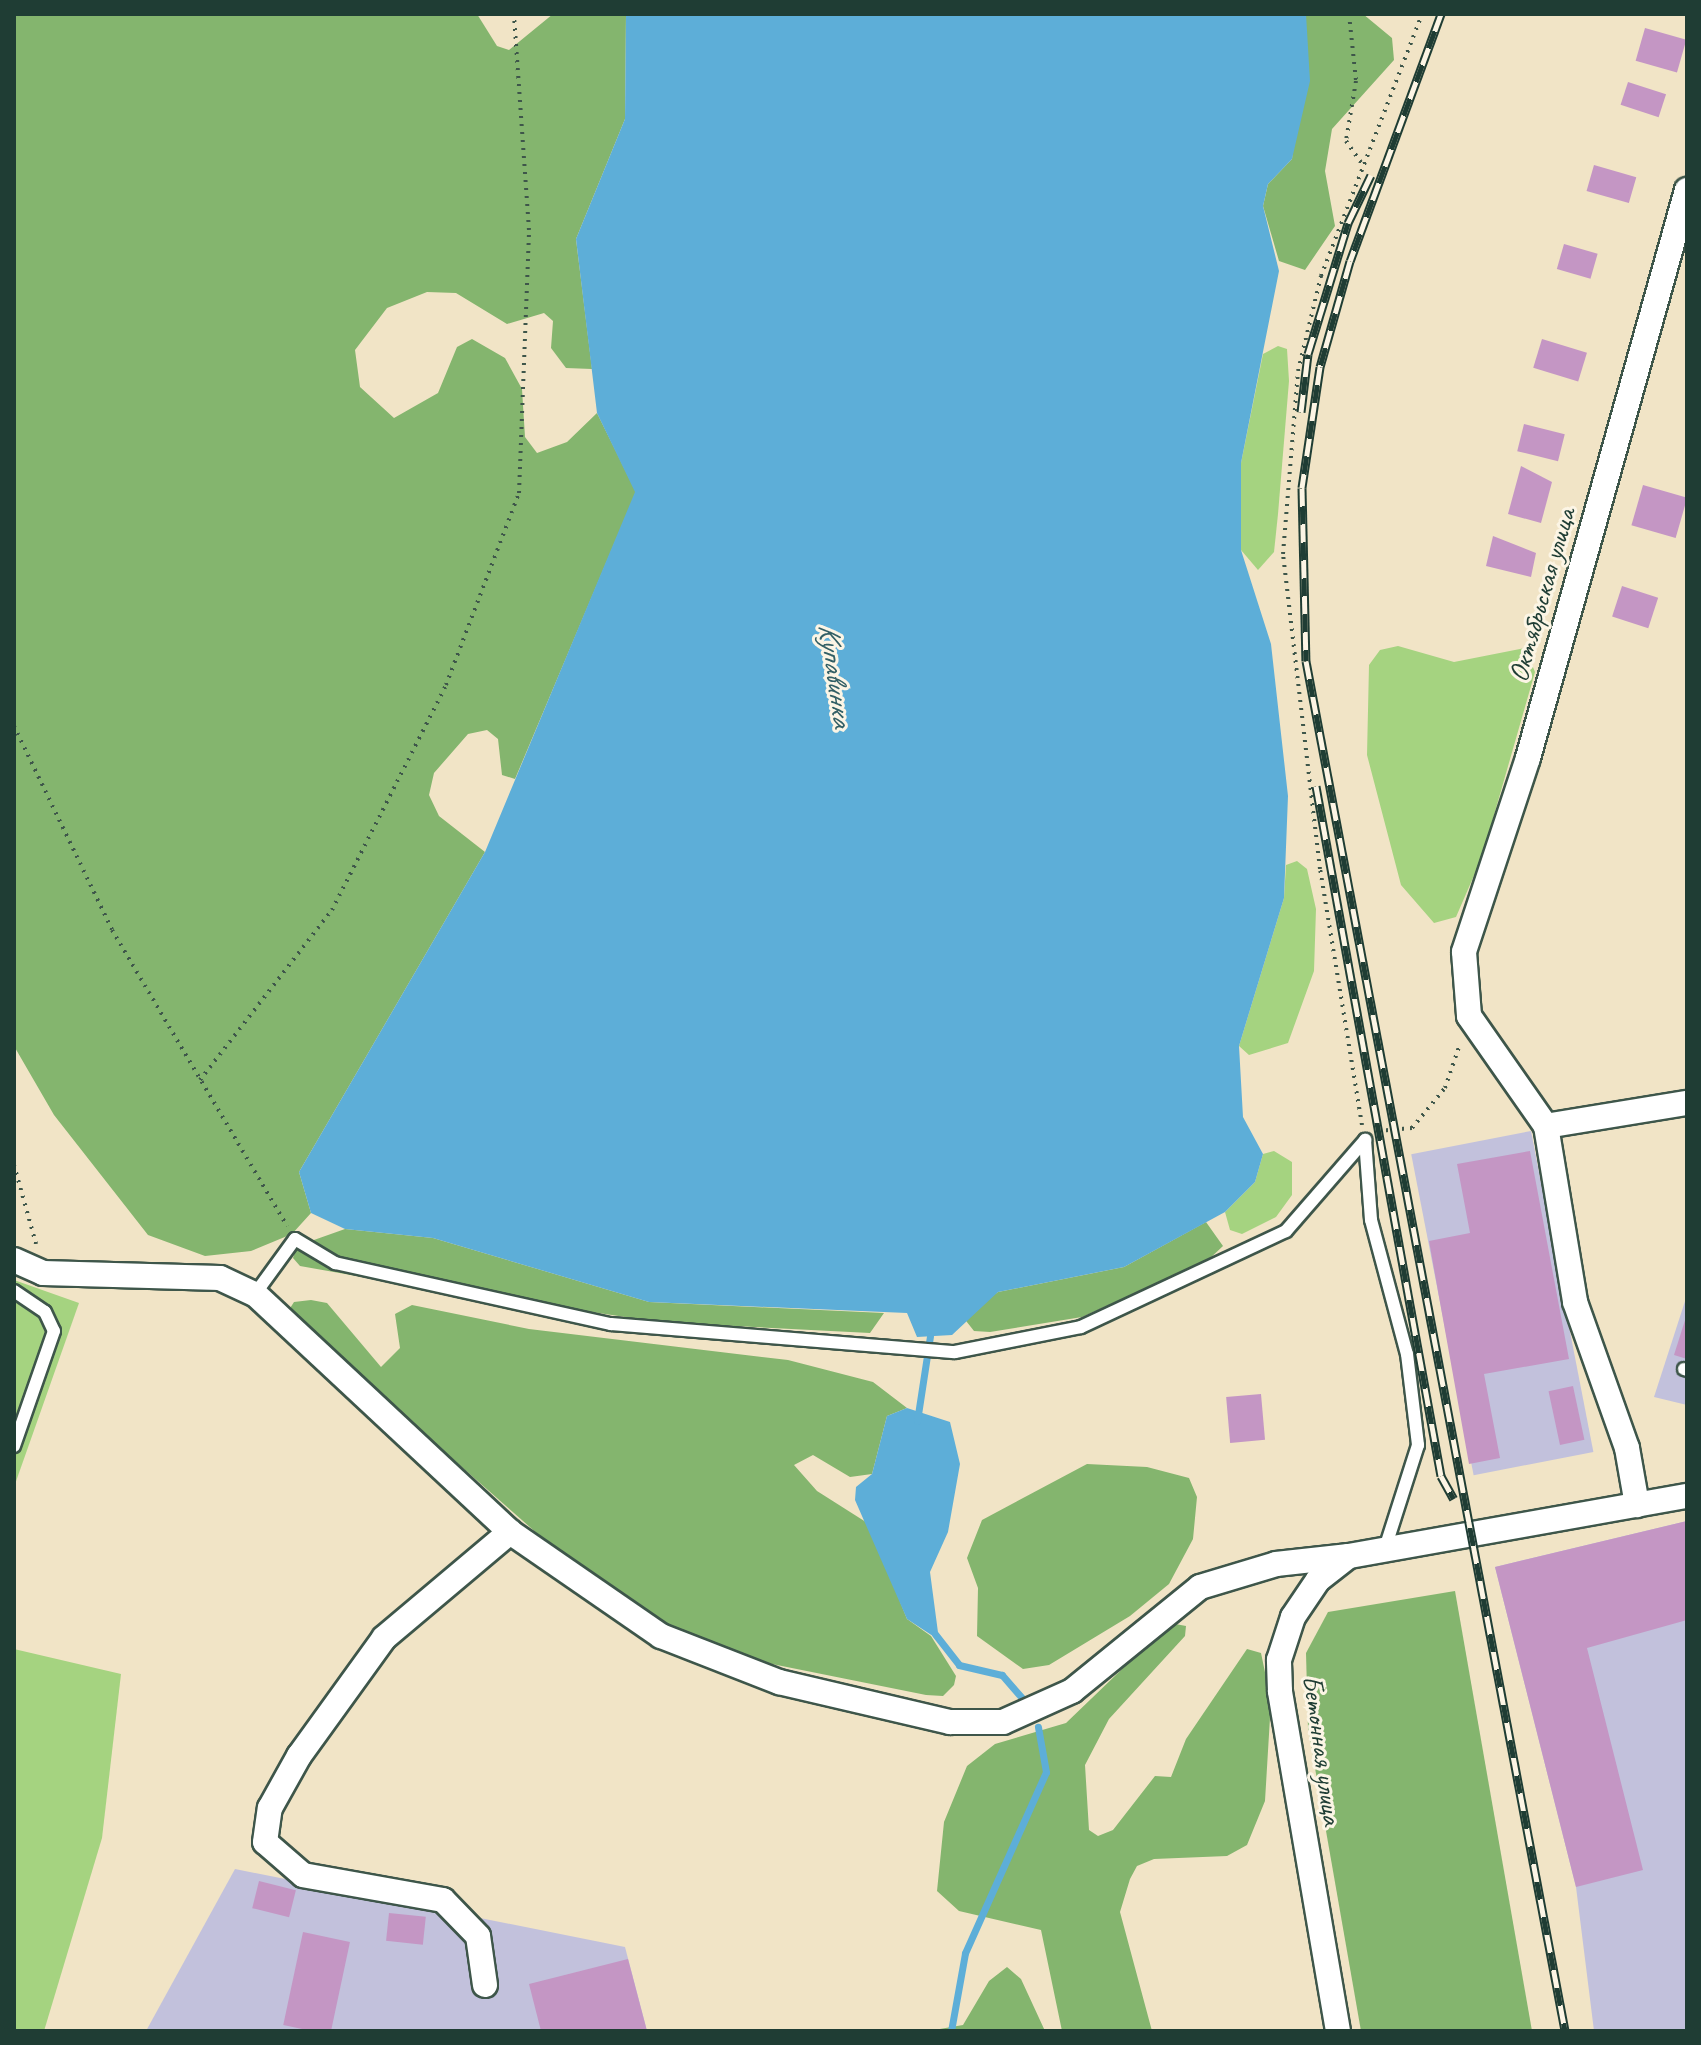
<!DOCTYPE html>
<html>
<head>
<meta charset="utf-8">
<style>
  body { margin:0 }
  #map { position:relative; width:1701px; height:2045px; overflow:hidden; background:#f1e4c6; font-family:Caveat,sans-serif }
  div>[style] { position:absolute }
  .industrial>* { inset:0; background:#c2c1dc; transform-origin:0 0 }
  .green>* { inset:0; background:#a5d380 }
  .forest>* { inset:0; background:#84b56e }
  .water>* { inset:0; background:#5daed8 }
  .stream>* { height:7px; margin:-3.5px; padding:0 3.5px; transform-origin:3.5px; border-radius:3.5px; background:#5daed8 }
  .building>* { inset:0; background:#c496c4; transform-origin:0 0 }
  .path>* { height:4px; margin-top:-2px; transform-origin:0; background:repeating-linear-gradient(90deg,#3e564a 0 2px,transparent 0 8px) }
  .roads { filter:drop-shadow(2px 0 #3e564a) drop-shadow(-2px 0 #3e564a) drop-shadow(0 2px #3e564a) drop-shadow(0 -2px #3e564a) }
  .lane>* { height:12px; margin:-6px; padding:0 6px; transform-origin:6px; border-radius:6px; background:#fff }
  .street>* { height:24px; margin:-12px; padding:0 12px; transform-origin:12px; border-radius:12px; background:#fff }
  .rail>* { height:9px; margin-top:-4.5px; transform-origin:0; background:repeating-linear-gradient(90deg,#fcf5e5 0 18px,#1f3d34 0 36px); box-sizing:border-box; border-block:2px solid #1f3d34 }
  span { translate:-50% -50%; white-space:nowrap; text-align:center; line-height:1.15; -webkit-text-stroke:6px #fcf5e5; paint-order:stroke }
  .street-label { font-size:28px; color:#1f3d34 }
  .water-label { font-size:30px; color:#325f65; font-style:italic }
  .frame { position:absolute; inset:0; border:16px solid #1f3d34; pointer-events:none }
</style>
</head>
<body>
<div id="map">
  <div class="industrial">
    <div style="left:1531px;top:1131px;width:327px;height:122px;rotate:79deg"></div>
    <div style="clip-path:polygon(1687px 1295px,1687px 1405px,1654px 1397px)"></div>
    <div style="clip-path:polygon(1687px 1521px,1687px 2031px,1594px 2031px,1576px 1887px,1495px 1567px)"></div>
    <div style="clip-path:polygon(235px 1869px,625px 1947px,647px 2031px,146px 2031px)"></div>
  </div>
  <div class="green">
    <div style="clip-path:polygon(1278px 346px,1287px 349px,1289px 381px,1278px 514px,1274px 552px,1258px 570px,1241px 550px,1241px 463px,1263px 354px)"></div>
    <div style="clip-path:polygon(1398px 646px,1454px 662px,1525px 648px,1535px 672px,1482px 857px,1456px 917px,1434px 923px,1401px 885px,1367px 755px,1369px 665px,1380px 650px)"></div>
    <div style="clip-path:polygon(1297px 861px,1307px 869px,1316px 909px,1314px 971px,1288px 1043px,1249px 1055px,1239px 1046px,1284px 898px,1286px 865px)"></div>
    <div style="clip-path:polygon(1274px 1151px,1292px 1162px,1292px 1195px,1276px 1217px,1242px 1234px,1230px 1230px,1225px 1212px,1255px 1182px,1263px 1154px)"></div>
    <div style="clip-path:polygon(14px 1280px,79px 1303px,14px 1487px)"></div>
    <div style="clip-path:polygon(14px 1649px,121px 1674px,102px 1838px,44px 2031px,14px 2031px)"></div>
  </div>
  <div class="forest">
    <div style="clip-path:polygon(14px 14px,477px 14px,497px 46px,509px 50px,553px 14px,626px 14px,625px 119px,576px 239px,592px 369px,566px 368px,551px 348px,553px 321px,544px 313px,507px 324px,456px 293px,427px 292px,387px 308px,355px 350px,360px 387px,394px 418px,438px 393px,457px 347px,472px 339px,505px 358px,522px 389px,525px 437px,537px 453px,567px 442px,597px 413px,636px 492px,515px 779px,502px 775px,498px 739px,487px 730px,468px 734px,434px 773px,429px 795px,439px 816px,485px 852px,299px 1172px,311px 1213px,292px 1234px,251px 1251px,205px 1256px,148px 1235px,54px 1115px,14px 1046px)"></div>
    <div style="clip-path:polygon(1306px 14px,1363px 14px,1392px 38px,1394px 60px,1332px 129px,1325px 171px,1335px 226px,1305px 270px,1279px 261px,1263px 206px,1268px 184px,1292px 159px)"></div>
    <div style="clip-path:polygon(1206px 1222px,1223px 1246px,1207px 1261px,1082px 1317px,990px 1332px,974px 1331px,963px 1317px,998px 1292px,1124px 1267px)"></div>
    <div style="clip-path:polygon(345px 1229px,433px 1238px,649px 1302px,884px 1313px,870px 1333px,658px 1322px,362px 1277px,300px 1266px,293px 1258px,297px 1246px)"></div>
    <div style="clip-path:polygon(311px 1300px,327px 1303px,381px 1367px,400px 1348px,395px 1314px,412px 1305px,529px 1329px,788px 1360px,873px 1382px,907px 1408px,887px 1416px,872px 1474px,850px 1477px,813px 1455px,794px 1465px,817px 1491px,869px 1524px,907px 1619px,931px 1636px,956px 1676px,954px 1685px,943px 1696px,926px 1695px,742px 1658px,658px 1621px,565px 1558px,287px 1313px,294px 1302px)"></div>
    <div style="clip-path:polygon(1087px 1464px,1147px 1467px,1189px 1478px,1197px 1497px,1193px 1539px,1169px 1584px,1130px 1616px,1049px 1665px,1023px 1669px,977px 1636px,978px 1588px,967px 1558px,982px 1520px)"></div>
    <div style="clip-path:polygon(1455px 1591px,1532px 2031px,1361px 2031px,1308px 1728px,1306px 1653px,1328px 1612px)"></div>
    <div style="clip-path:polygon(1170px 1623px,1186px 1626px,1185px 1636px,1109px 1719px,1085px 1765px,1089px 1830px,1098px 1836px,1113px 1830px,1155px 1776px,1171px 1777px,1186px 1739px,1247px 1649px,1261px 1653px,1271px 1701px,1265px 1801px,1247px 1845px,1227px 1856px,1154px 1859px,1137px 1866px,1130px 1879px,1120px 1912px,1152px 2031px,1062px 2031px,1041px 1930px,959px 1911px,937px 1891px,944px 1822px,967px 1766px,995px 1744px,1066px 1723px)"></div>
    <div style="clip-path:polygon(1007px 1967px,1021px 1979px,1045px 2031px,928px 2031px,963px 2025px,989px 1981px)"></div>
  </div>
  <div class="water">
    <div style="clip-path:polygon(626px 14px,1306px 14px,1310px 81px,1292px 159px,1268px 184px,1263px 206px,1279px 271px,1241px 463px,1241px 550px,1271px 644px,1288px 796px,1284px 898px,1239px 1046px,1243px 1117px,1263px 1154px,1255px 1182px,1225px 1212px,1124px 1267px,998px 1292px,952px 1335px,917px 1337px,907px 1313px,649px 1302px,433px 1238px,345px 1229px,311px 1213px,299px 1172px,485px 852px,635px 492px,597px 413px,576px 239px,625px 119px)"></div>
    <div style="clip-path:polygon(907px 1408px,950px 1422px,960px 1464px,948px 1532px,930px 1572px,939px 1640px,907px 1619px,855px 1500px,856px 1487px,872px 1474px,887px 1416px)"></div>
  </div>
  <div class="stream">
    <div style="left:917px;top:1421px;width:86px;rotate:-81.3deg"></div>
    <div style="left:935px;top:1634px;width:39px;rotate:52deg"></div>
    <div style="left:959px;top:1665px;width:44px;rotate:13.1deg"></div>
    <div style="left:1002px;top:1675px;width:32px;rotate:49deg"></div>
    <div style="left:951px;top:2031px;width:79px;rotate:-79.8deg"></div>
    <div style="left:965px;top:1953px;width:198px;rotate:-65.9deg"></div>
    <div style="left:1046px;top:1772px;width:46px;rotate:-100.1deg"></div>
  </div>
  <div class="building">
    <div style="left:1645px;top:28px;width:43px;height:34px;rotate:16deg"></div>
    <div style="left:1628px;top:82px;width:40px;height:24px;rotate:18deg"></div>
    <div style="left:1594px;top:165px;width:44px;height:27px;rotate:16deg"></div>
    <div style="left:1564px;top:244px;width:35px;height:26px;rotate:16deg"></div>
    <div style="left:1542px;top:339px;width:47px;height:30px;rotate:17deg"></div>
    <div style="left:1524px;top:424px;width:42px;height:28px;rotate:14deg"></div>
    <div style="clip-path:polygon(1521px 466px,1552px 482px,1541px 523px,1508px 514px)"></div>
    <div style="left:1643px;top:485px;width:46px;height:42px;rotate:16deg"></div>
    <div style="clip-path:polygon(1493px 536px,1536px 553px,1531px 577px,1486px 566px)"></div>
    <div style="left:1622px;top:586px;width:38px;height:32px;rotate:18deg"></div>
    <div style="clip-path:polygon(1530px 1151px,1569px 1359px,1484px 1374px,1500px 1458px,1469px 1464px,1429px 1241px,1470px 1233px,1457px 1164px)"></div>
    <div style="clip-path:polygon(1686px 1317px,1687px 1317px,1687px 1359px,1674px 1355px)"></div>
    <div style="left:1573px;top:1386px;width:55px;height:25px;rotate:78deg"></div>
    <div style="left:1261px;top:1394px;width:46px;height:35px;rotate:85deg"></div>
    <div style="clip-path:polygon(1687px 1521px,1687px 1620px,1587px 1648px,1643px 1870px,1576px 1887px,1495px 1567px)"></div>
    <div style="left:259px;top:1881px;width:38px;height:28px;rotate:14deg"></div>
    <div style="left:389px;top:1913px;width:37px;height:28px;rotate:6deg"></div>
    <div style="left:303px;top:1932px;width:48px;height:95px;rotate:12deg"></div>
    <div style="clip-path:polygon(628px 1959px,647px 2031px,541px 2031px,529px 1984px)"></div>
  </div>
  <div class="path">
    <div style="left:1349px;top:14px;width:67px;rotate:84deg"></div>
    <div style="left:1356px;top:81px;width:61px;rotate:99.5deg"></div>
    <div style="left:1346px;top:141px;width:29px;rotate:55deg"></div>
    <div style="left:14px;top:726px;width:226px;rotate:64.3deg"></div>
    <div style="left:112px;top:930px;width:344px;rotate:59.4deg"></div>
    <div style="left:200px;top:1080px;width:215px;rotate:-52.2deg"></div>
    <div style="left:332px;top:910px;width:252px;rotate:-63.1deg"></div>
    <div style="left:446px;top:685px;width:205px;rotate:-69.2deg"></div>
    <div style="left:519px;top:493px;width:263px;rotate:-87.8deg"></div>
    <div style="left:529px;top:230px;width:217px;rotate:-94deg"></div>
    <div style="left:1362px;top:1125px;width:259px;rotate:-99.3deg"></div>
    <div style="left:1320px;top:869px;width:317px;rotate:-96.7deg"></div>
    <div style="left:1283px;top:554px;width:184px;rotate:-85.3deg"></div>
    <div style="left:1298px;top:371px;width:98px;rotate:-76.4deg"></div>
    <div style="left:1321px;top:276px;width:281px;rotate:-68.9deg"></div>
    <div style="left:1378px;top:1131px;width:34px;rotate:-5deg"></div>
    <div style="left:1412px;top:1128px;width:52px;rotate:-50.5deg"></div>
    <div style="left:1445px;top:1088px;width:46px;rotate:-71.2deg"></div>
    <div style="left:14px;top:1165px;width:82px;rotate:74.4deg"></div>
  </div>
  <div class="roads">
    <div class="lane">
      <div style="left:1365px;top:1140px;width:80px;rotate:85.7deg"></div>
      <div style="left:1371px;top:1220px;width:139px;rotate:75deg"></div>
      <div style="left:1407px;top:1354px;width:92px;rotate:83.1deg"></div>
      <div style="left:1418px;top:1445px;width:105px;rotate:107.7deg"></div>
      <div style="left:14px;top:1291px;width:37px;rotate:34deg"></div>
      <div style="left:45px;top:1312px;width:21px;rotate:65deg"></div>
      <div style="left:54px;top:1331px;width:122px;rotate:109.2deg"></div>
      <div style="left:255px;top:1294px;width:68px;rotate:-54deg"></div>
      <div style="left:295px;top:1239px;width:47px;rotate:31deg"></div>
      <div style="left:335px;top:1263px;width:283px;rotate:12.5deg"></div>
      <div style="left:611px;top:1324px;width:345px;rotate:4.7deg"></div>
      <div style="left:955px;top:1352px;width:128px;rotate:-11.2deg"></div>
      <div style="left:1081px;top:1327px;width:226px;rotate:-25.1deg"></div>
      <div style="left:1286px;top:1231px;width:121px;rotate:-49deg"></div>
      <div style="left:1684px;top:1369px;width:3px;rotate:18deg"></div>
    </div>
    <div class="street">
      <div style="left:1687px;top:190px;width:590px;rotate:105.64deg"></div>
      <div style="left:1528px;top:758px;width:204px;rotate:108.3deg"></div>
      <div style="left:1464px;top:952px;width:64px;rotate:85.5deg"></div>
      <div style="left:1469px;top:1016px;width:134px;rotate:55deg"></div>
      <div style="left:1546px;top:1126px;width:143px;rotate:-9.3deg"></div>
      <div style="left:1546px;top:1126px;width:178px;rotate:80.6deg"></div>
      <div style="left:1575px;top:1302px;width:155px;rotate:70.4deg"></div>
      <div style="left:1627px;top:1448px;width:58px;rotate:80deg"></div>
      <div style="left:14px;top:1260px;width:32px;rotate:24deg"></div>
      <div style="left:43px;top:1273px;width:177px;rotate:1.6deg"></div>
      <div style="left:220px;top:1278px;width:38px;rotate:25deg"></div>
      <div style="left:255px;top:1294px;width:349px;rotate:43deg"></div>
      <div style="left:510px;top:1532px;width:183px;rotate:34.6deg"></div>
      <div style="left:661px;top:1636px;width:127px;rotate:21.3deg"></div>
      <div style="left:779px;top:1682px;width:176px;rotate:13.2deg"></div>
      <div style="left:950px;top:1722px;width:53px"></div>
      <div style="left:1003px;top:1722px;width:76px;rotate:-24.2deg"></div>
      <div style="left:1072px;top:1691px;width:165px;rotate:-39.1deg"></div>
      <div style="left:1200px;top:1587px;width:79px;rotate:-16.8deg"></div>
      <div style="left:1276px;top:1564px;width:73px;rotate:-6.3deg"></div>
      <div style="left:485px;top:1985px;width:49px;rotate:-98.1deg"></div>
      <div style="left:478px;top:1936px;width:50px;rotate:-134.2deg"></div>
      <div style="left:443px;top:1900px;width:142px;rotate:-169.9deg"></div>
      <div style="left:303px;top:1875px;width:50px;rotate:-139deg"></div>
      <div style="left:265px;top:1842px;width:34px;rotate:-82deg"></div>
      <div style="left:270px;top:1808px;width:60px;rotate:-60.9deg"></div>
      <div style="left:299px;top:1756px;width:145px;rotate:-54.2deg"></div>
      <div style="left:384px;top:1638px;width:165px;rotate:-40.1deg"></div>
      <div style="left:1338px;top:2031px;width:345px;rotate:-99.7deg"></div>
      <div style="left:1280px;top:1691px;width:31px;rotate:-92deg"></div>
      <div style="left:1279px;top:1660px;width:45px;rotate:-72deg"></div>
      <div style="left:1293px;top:1617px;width:45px;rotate:-56deg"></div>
      <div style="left:1318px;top:1580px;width:39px;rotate:-38deg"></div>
      <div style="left:1349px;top:1556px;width:343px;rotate:-10.1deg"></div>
    </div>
  </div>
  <div class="rail">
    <div style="left:1441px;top:14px;width:263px;rotate:110.2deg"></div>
    <div style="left:1350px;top:261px;width:110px;rotate:105.8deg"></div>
    <div style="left:1320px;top:367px;width:122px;rotate:98.5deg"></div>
    <div style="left:1302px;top:488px;width:173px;rotate:88.7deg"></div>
    <div style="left:1306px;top:661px;width:1394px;rotate:79.29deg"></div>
    <div style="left:1301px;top:412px;width:58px;rotate:-83.1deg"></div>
    <div style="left:1308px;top:354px;width:137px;rotate:-73deg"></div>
    <div style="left:1348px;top:223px;width:53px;rotate:-64.4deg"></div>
    <div style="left:1316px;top:786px;width:701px;rotate:79.73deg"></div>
    <div style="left:1441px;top:1476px;width:26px;rotate:61deg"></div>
  </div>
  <div class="street-label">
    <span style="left:1542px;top:595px;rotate:-74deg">Октябрьская улица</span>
    <span style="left:1322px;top:1750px;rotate:82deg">Бетонная улица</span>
  </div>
  <div class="water-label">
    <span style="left:836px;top:675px;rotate:82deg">Купавинка</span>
  </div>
  <div class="frame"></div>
</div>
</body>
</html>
